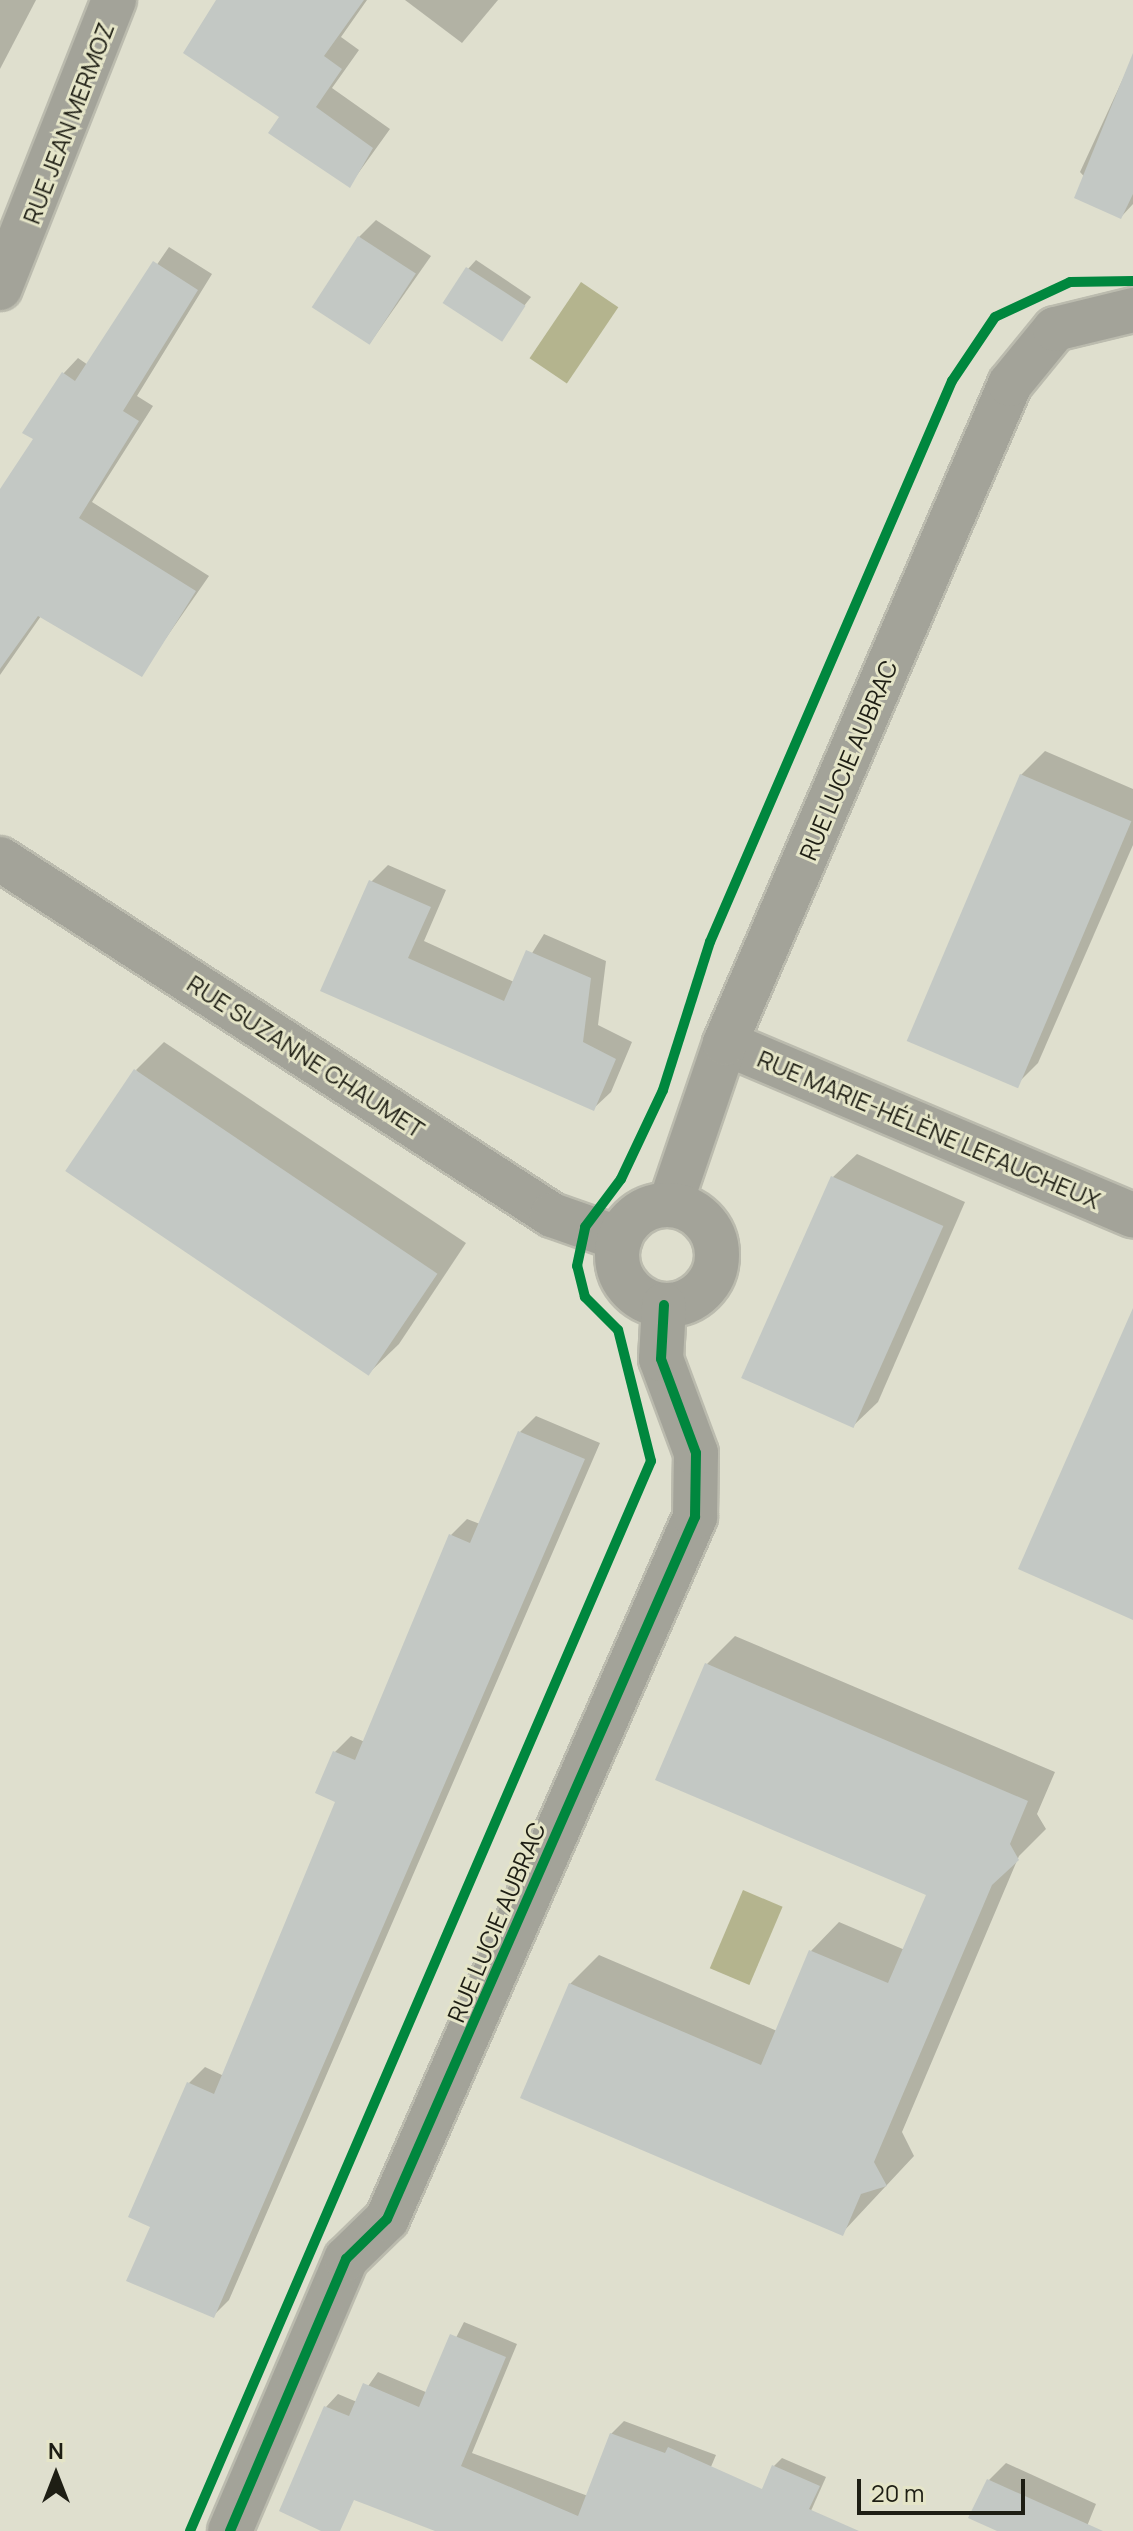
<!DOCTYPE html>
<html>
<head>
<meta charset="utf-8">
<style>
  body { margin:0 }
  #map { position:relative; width:1133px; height:2531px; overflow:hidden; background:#dfdfce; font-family:Manrope,sans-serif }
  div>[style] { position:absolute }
  .water>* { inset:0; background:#b4b48e; transform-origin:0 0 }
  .shadow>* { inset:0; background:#0003 }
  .building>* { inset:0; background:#c3c8c4; transform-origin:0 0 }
  .roads { filter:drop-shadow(2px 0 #bbbbae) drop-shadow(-2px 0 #bbbbae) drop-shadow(0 2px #bbbbae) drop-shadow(0 -2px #bbbbae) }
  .minor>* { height:44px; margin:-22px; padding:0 22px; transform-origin:22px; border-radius:22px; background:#a3a399 }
  .minor>.ring { margin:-22px; padding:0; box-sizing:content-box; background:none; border:44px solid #a3a399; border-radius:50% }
  .cycleway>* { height:10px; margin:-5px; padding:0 5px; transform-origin:5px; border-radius:5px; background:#00873e }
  span { translate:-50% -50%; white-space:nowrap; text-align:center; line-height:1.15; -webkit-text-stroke:6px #e5e5c8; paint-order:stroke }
  .street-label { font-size:24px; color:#1e1e14 }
  .north { position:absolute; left:16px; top:2435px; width:80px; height:80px; -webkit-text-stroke:6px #e5e5c8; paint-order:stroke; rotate:0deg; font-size:22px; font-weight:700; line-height:32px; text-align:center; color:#1e1e14 }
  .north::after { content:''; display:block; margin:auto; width:28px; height:36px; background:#1e1e14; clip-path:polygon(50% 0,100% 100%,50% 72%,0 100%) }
  .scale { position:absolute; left:857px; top:2479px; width:168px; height:36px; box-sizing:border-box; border:4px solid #1e1e14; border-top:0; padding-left:10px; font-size:24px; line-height:28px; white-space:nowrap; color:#1e1e14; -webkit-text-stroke:6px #e5e5c8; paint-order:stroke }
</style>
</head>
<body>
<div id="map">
  <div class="water">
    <div style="left:581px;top:282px;width:45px;height:92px;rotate:34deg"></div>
    <div style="left:743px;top:1890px;width:43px;height:85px;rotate:23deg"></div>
  </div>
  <div class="shadow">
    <div style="clip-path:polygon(0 0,36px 0,0 69px)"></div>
    <div style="clip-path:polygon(219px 0,367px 0,341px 37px,359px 50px,332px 88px,390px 129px,349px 186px,281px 117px)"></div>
    <div style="clip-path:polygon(405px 0,498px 0,462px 43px)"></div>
    <div style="clip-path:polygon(1133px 57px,1133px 204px,1121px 217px,1080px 172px)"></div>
    <div style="clip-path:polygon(376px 220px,431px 256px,370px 343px,359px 237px)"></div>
    <div style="clip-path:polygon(169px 247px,212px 274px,137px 396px,153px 406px,92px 502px,209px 576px,141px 674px,41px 616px,0 675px,0 494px,36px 438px,63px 374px,78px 358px,88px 365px)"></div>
    <div style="clip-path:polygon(476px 260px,531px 297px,499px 338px,468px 269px)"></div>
    <div style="clip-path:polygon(1045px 751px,1133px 789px,1133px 845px,1038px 1063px,1015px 1086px,1021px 775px)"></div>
    <div style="clip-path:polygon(388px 865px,446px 890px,424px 941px,514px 982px,544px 934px,606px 961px,598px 1025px,632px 1042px,611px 1092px,594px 1108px,323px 990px,371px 882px)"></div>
    <div style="clip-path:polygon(164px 1042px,466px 1243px,399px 1344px,370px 1372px,136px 1070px)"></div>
    <div style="clip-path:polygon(857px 1154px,965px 1202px,878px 1402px,854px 1425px,833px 1177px)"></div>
    <div style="clip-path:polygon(536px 1416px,600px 1443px,229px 2300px,213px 2316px,153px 2226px,188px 2084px,205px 2067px,224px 2076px,338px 1801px,335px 1752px,351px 1736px,365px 1742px,451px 1535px,467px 1519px,480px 1524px,520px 1432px)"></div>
    <div style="clip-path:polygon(735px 1636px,1055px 1772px,1037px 1814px,1046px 1829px,1019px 1856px,902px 2132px,914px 2156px,842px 2233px,570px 1984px,599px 1955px,777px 2031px,811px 1951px,839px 1922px,905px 1950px,928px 1894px,706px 1665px)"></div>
    <div style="clip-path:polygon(464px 2322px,517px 2344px,472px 2453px,588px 2496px,611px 2434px,624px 2421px,716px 2455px,699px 2495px,641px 2531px,441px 2531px,326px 2407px,338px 2394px,357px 2402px,378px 2372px,428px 2393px)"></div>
    <div style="clip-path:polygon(782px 2458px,826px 2477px,802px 2531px,782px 2531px,774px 2466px)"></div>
    <div style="clip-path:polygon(1006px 2463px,1096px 2504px,1085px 2531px,1002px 2531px,989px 2480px)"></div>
  </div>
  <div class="building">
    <div style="clip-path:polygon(216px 0,364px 0,324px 56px,342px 69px,316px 107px,373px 148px,350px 188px,268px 133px,279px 117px,183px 53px)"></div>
    <div style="clip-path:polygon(1133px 53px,1133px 194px,1121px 219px,1074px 198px)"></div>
    <div style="left:358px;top:236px;width:69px;height:85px;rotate:33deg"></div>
    <div style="clip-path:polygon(153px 261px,198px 290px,123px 411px,139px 421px,79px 518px,196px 591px,142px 677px,38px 616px,0 669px,0 489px,33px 439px,22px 433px,62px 372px,75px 381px)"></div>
    <div style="left:466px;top:267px;width:71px;height:43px;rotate:33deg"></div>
    <div style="left:1020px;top:774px;width:121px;height:290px;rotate:23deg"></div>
    <div style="clip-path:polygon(369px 880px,431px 907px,408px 958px,504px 1001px,526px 950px,591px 978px,583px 1042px,616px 1059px,594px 1111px,320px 991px)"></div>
    <div style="left:134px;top:1069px;width:366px;height:123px;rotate:34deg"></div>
    <div style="left:831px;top:1176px;width:123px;height:221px;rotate:24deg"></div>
    <div style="clip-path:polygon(1133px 1308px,1133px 1620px,1018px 1569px)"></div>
    <div style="clip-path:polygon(518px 1431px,585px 1459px,214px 2318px,126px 2281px,150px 2227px,128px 2217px,187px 2082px,214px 2094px,335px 1802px,315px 1793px,333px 1751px,355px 1760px,449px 1534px,470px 1543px)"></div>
    <div style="clip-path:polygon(705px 1663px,1028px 1801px,1010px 1844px,1019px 1860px,992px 1885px,874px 2162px,887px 2186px,861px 2194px,843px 2236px,520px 2098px,569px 1983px,761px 2065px,809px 1950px,888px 1983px,926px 1895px,655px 1780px)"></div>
    <div style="clip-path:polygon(450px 2334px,506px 2357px,461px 2466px,578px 2516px,610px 2433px,665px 2453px,668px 2447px,762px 2489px,772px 2465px,820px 2486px,809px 2509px,859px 2531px,435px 2531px,354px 2500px,340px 2531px,321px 2531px,279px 2511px,324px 2406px,349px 2416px,363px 2383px,419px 2407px)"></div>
    <div style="clip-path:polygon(987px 2479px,1103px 2531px,997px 2531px,968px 2518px)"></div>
  </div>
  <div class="roads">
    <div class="minor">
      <div style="left:0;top:288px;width:310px;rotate:-68.4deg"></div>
      <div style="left:0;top:859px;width:657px;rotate:32.82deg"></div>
      <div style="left:552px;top:1215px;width:72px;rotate:19.4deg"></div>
      <div style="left:725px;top:1043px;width:443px;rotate:22.9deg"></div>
      <div style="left:670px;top:1205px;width:171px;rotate:-71.2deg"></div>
      <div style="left:725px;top:1043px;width:718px;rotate:-66.61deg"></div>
      <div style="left:1010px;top:384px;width:71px;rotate:-50.7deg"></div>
      <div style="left:1055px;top:329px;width:80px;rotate:-13.7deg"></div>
      <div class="ring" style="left:617px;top:1205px;width:56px;height:56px"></div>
      <div style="left:230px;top:2531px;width:296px;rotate:-66.9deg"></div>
      <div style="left:346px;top:2259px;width:57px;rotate:-44.3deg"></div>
      <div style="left:387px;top:2219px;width:767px;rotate:-66.31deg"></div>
      <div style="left:695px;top:1517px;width:64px;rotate:-89.1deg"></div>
      <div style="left:696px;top:1453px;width:100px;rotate:-110.4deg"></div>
      <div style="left:661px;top:1359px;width:54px;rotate:-86.8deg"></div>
    </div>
  </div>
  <div class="cycleway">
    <div style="left:190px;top:2531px;width:1165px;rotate:-66.69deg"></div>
    <div style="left:651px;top:1461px;width:135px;rotate:-104.1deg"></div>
    <div style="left:618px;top:1330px;width:47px;rotate:-135deg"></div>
    <div style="left:585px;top:1297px;width:32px;rotate:-104deg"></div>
    <div style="left:577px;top:1266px;width:40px;rotate:-78deg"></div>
    <div style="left:585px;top:1227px;width:60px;rotate:-53.1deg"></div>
    <div style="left:621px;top:1179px;width:98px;rotate:-64.7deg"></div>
    <div style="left:663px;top:1090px;width:155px;rotate:-72.4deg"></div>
    <div style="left:710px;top:942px;width:611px;rotate:-66.67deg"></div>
    <div style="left:952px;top:381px;width:77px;rotate:-56.1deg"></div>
    <div style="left:995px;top:317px;width:83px;rotate:-25deg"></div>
    <div style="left:1070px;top:282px;width:63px;rotate:-0.9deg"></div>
    <div style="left:230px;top:2531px;width:296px;rotate:-66.9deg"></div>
    <div style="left:346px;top:2259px;width:57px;rotate:-44.3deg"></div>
    <div style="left:387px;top:2219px;width:767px;rotate:-66.31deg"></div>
    <div style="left:695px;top:1517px;width:64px;rotate:-89.1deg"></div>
    <div style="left:696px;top:1453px;width:100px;rotate:-110.4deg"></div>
    <div style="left:661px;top:1359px;width:54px;rotate:-86.8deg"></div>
  </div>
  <div class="street-label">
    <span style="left:68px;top:123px;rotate:-69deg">RUE JEAN MERMOZ</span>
    <span style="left:848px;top:760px;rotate:-67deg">RUE LUCIE AUBRAC</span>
    <span style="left:306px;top:1056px;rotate:33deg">RUE SUZANNE CHAUMET</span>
    <span style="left:929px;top:1129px;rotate:23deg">RUE MARIE-HÉLÈNE LEFAUCHEUX</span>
    <span style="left:496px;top:1922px;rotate:-67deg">RUE LUCIE AUBRAC</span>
  </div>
  <div class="north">N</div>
  <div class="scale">20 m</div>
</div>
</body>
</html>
